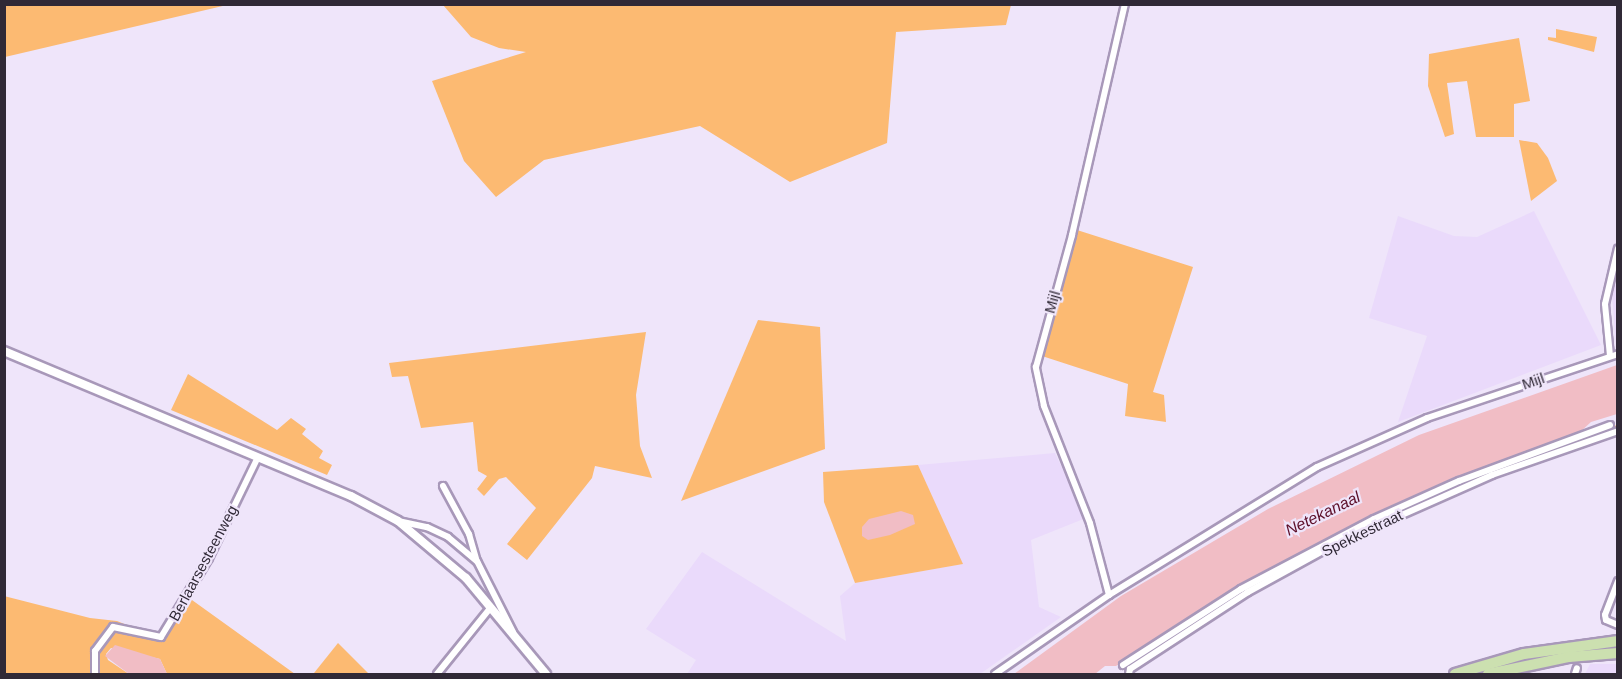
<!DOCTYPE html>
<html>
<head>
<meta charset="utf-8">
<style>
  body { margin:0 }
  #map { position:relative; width:1622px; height:679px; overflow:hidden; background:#efe5fa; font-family:Arial,sans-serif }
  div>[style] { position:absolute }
  .built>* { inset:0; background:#eadafb }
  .green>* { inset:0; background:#fcba72 }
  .water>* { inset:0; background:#f1bdc5 }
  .roads { filter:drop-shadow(2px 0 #a898b9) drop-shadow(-2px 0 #a898b9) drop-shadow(0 2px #a898b9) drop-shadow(0 -2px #a898b9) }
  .minor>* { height:6px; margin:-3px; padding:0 3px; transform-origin:3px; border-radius:3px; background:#fff }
  .tertiary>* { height:8px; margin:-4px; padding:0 4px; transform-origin:4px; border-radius:4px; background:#fff }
  .primary>* { height:10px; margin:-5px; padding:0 5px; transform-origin:5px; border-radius:5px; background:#cce0b0 }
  span { translate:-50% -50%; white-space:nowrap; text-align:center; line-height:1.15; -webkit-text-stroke:4.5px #efe5fa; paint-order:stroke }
  .street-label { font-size:15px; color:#302936 }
  .water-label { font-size:16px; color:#5c0e28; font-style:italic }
  .frame { position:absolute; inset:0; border:6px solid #302936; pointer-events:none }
</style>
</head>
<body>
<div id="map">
  <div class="built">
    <div style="clip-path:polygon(1534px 211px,1601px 345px,1398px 422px,1427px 336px,1369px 318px,1398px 216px,1454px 236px,1477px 237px)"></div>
    <div style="clip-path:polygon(1617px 280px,1618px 343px,1616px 344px,1612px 295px)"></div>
    <div style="clip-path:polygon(1055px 453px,1086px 518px,1031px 540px,1039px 607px,1061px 617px,980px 674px,687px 674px,696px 660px,646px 629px,702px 552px,846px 641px,840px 596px,855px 583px,962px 564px,918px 465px)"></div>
    <div style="clip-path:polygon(1590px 664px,1617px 664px,1617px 674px,1585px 674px)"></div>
  </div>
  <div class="green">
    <div style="clip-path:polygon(5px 4px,227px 4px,227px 5px,5px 57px)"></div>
    <div style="clip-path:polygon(443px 5px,1011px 5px,1006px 25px,896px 32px,887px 143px,790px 182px,700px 126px,544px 160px,496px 197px,464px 161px,432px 81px,526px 52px,499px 48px,471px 37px)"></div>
    <div style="clip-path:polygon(1556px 29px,1597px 37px,1594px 52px,1548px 40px,1548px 37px,1556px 38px)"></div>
    <div style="clip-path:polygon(1519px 38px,1530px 101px,1514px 104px,1514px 137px,1476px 137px,1467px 81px,1447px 83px,1454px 134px,1445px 137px,1428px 86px,1429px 54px)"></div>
    <div style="clip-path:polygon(1519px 140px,1537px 143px,1548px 158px,1557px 181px,1531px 201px)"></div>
    <div style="clip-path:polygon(1077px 230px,1193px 267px,1153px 392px,1164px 395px,1166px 422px,1125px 416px,1128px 384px,1042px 356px)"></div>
    <div style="clip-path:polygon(758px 320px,820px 327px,825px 449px,681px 501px)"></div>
    <div style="clip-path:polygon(646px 332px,636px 395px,640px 446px,652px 478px,595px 466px,592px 478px,527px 560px,507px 544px,536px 508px,506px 477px,499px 479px,484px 496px,477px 489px,487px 476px,478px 471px,473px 422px,421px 428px,408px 376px,392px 377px,389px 363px)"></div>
    <div style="clip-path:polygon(188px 374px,277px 430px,291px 418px,306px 429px,302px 434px,323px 451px,319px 458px,332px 465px,327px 475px,171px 410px)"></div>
    <div style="clip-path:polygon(1617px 425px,1617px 429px,1462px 485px,1374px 524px,1244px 592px,1128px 668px,1128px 664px,1243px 590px,1373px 521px,1460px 483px)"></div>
    <div style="clip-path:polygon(918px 465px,963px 564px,855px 583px,824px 502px,823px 472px)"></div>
    <div style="clip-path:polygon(185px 595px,295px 674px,167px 674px,160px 659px,111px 648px,106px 654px,108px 660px,129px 674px,5px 674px,4px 596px,90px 618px,117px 621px,154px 636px,160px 635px)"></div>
    <div style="clip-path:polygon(338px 643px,369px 674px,314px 673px)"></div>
  </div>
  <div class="water">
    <div style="clip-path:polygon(1617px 365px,1617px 414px,1591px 422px,1579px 433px,1475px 471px,1331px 536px,1210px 604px,1116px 666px,1105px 666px,1095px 674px,1014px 674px,1121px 596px,1268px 509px,1419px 435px)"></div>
    <div style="clip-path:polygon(901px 511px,913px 515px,915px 524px,890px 535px,868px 540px,862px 536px,862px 527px,869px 519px)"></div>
    <div style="clip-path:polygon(115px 645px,160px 659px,167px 674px,129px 674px,105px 656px)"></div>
  </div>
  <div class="roads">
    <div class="minor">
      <div style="left:1610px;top:356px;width:52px;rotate:-95.5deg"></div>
      <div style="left:1605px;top:304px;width:57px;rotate:-76.9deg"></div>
      <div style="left:443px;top:486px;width:55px;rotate:61.6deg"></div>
      <div style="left:469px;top:534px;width:26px;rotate:74deg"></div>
      <div style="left:398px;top:521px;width:30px;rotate:12deg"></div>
      <div style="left:427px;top:527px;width:23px;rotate:25deg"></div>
      <div style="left:448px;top:537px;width:38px;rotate:40deg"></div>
      <div style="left:477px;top:561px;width:80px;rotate:63.1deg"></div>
      <div style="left:1618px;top:581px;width:36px;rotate:111deg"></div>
      <div style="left:1605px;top:615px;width:5px;rotate:79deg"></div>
      <div style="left:1606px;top:620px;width:13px;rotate:23deg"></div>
      <div style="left:1109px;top:595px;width:74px;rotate:-104.8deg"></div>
      <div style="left:1090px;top:523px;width:126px;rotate:-111.5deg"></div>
      <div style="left:1044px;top:406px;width:40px;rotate:-102deg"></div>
      <div style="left:1036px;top:367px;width:137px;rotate:-74.7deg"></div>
      <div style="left:1072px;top:235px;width:237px;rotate:-77.1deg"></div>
      <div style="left:1123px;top:665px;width:140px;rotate:-32.8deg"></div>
      <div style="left:1241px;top:589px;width:150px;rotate:-27.8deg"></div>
      <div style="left:1374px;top:519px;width:93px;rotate:-24.1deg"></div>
      <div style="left:1459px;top:481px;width:161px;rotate:-20.3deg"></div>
      <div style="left:95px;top:674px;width:23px;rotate:-90deg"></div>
      <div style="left:95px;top:651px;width:30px;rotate:-53deg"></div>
      <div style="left:113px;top:627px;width:49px;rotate:11.8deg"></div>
      <div style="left:161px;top:637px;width:92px;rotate:-58.7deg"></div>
      <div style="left:209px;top:558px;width:112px;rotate:-64.1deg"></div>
      <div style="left:437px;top:674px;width:86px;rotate:-51.1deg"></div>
      <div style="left:995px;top:674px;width:139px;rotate:-34.7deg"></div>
      <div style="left:1109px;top:595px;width:244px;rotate:-31.6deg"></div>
      <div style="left:1317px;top:467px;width:120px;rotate:-24deg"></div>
      <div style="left:1427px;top:418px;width:201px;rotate:-18.5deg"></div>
      <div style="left:1129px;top:674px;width:5px;rotate:-79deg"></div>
      <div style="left:1130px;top:669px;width:141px;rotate:-33.1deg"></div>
      <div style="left:1248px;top:592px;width:98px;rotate:-28.7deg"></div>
      <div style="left:1334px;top:545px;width:173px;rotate:-23.9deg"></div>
      <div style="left:1492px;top:475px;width:133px;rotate:-19.2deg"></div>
      <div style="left:1575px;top:674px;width:6px;rotate:-72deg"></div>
    </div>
    <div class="tertiary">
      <div style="left:4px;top:351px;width:376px;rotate:22.7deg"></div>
      <div style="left:351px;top:496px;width:53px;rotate:28deg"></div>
      <div style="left:398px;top:521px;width:89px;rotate:40deg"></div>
      <div style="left:466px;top:578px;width:125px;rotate:50.2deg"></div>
    </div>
    <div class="primary">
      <div style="left:1455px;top:674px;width:72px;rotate:-16.2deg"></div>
      <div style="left:1524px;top:654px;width:95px;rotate:-7.9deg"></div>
      <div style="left:1488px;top:674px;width:83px;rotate:-11.9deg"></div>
      <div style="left:1569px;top:657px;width:49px;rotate:-4.7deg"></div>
    </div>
  </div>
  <div class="street-label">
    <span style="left:1052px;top:302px;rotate:-74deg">Mijl</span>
    <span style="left:1533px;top:381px;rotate:-19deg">Mijl</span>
    <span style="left:1362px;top:533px;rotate:-26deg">Spekkestraat</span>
    <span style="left:203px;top:563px;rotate:-62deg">Berlaarsesteenweg</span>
  </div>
  <div class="water-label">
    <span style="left:1323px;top:514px;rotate:-26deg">Netekanaal</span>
  </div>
  <div class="frame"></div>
</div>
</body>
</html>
